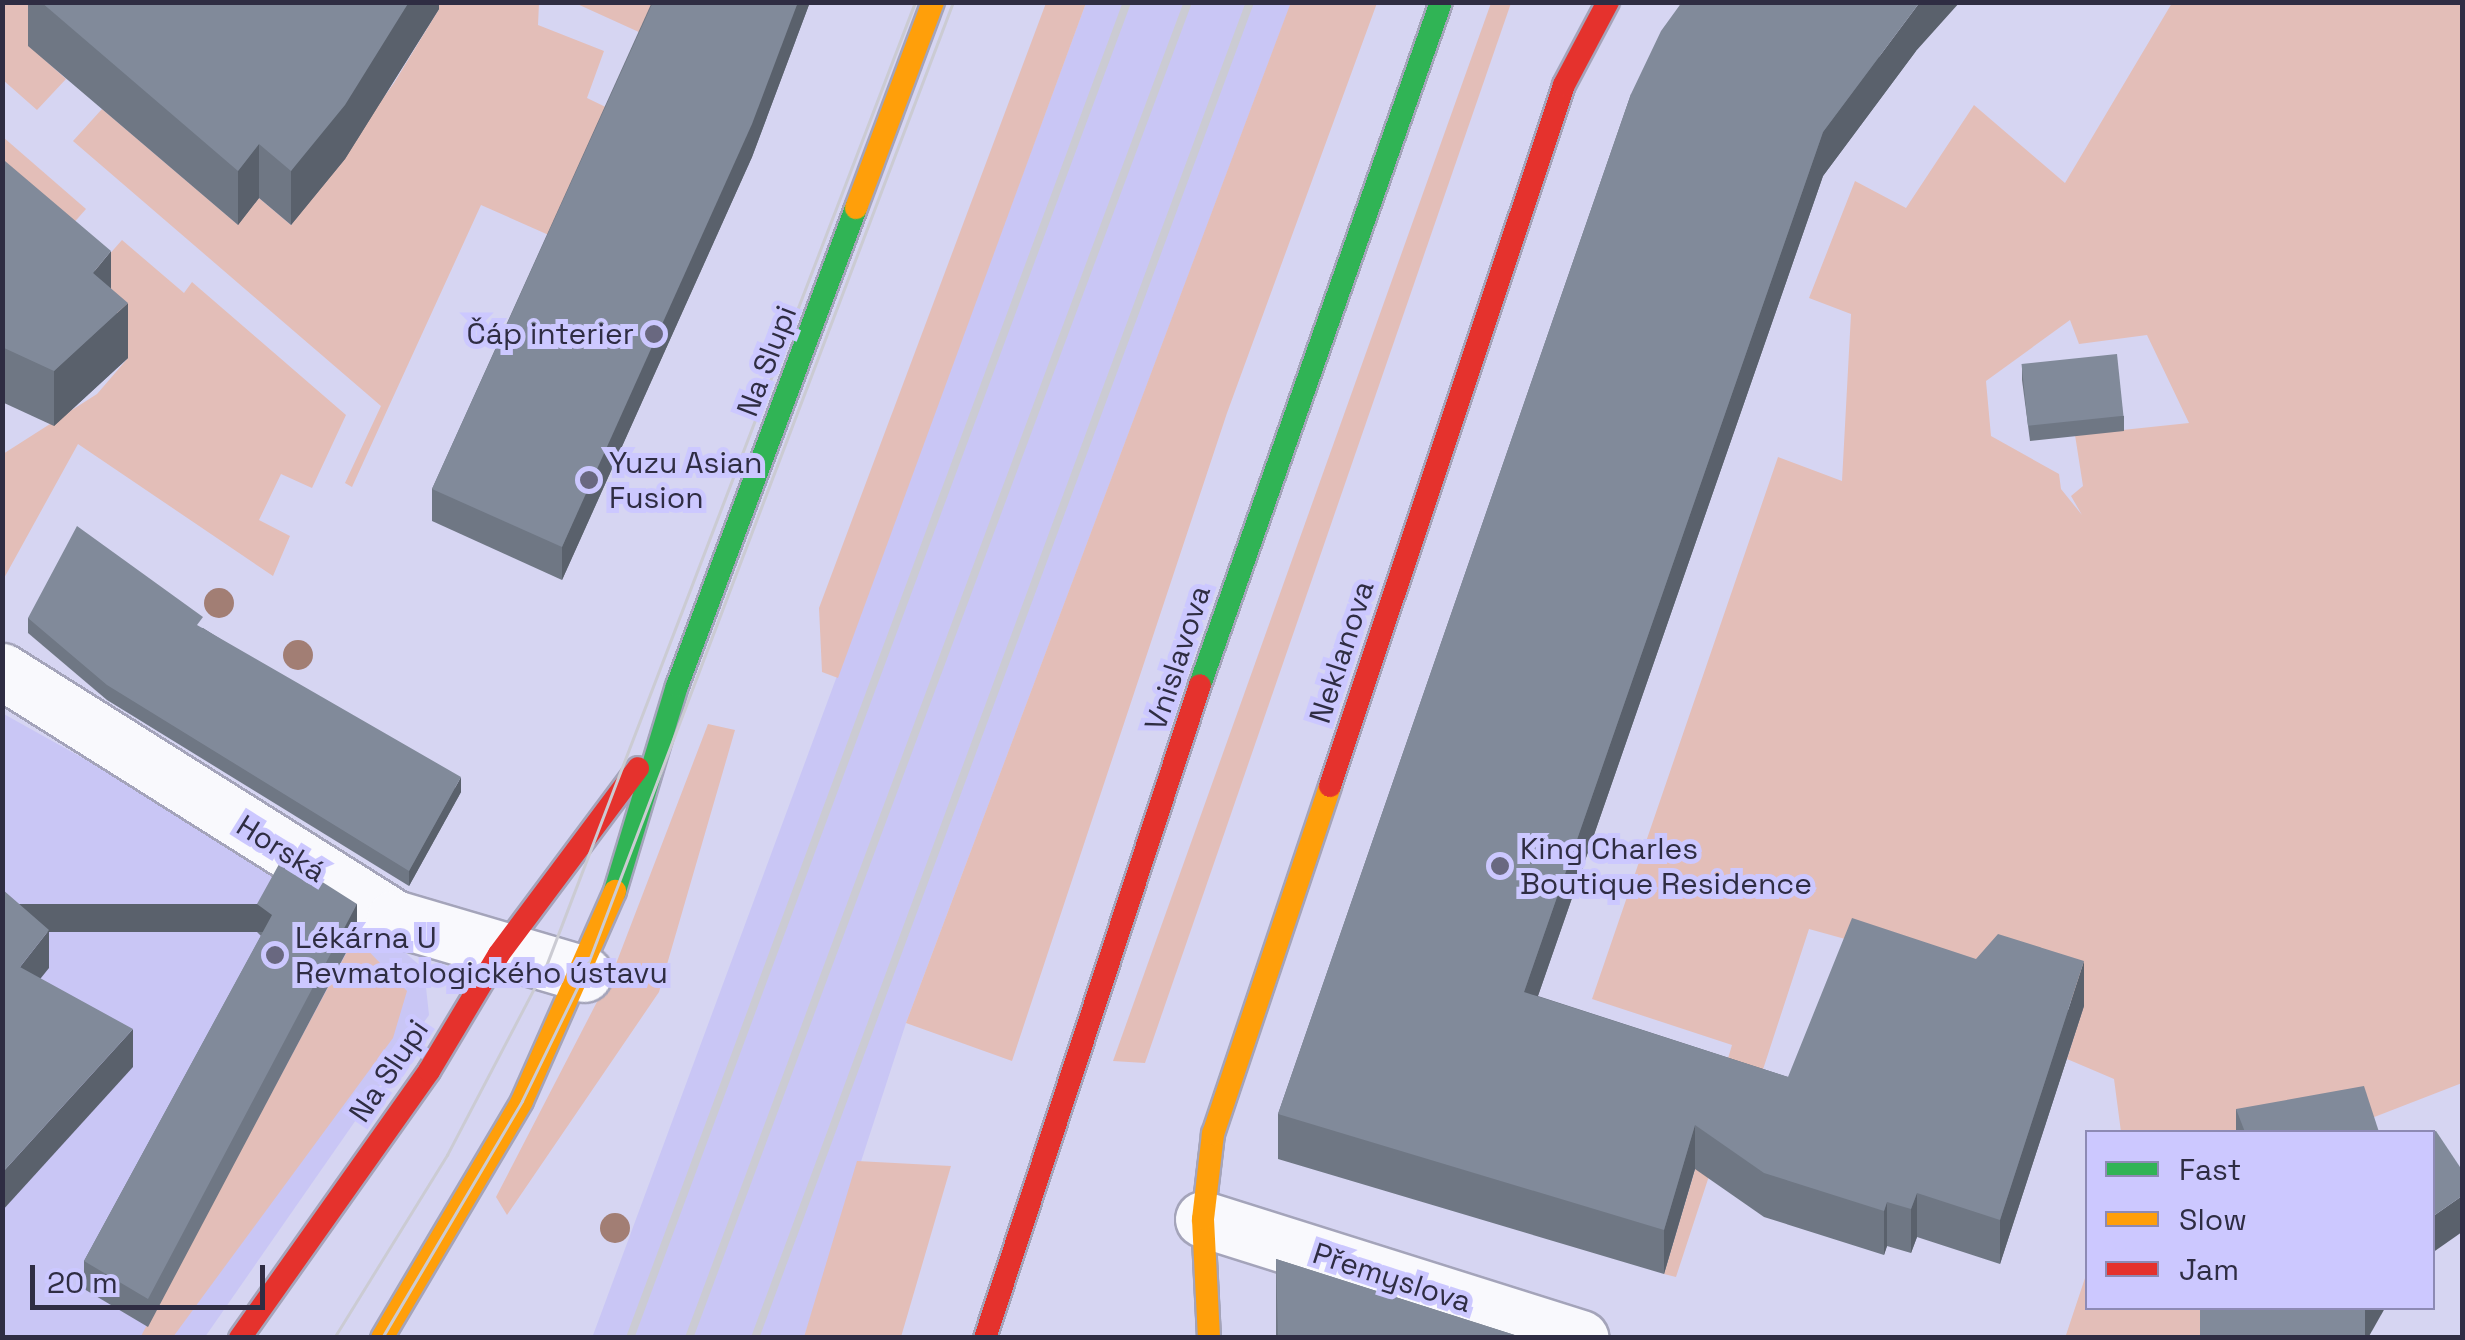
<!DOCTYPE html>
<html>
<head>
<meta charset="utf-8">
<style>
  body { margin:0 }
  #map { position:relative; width:2465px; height:1340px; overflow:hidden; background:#d6d5f2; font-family:"Space Grotesk",sans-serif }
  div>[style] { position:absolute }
  .built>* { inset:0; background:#c9c6f5 }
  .green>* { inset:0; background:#e3beb8 }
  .roads { filter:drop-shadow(2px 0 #a4a4ba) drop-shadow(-2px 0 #a4a4ba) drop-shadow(0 2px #a4a4ba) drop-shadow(0 -2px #a4a4ba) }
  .street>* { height:55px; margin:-27.5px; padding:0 27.5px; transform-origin:27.5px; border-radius:27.5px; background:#f9f9fd }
  .fast>* { height:22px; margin:-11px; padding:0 11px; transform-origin:11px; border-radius:11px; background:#30b455 }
  .slow>* { height:22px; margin:-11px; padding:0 11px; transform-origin:11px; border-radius:11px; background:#ff9f0a }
  .jam>* { height:22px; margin:-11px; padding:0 11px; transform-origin:11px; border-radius:11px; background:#e5322d }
  .tram>* { height:2.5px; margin:-1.25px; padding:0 1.25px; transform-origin:1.25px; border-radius:1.25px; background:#cbcbd3 }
  .rail>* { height:8px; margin:-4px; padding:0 4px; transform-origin:4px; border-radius:4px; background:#cbcbd3 }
  .trees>* { width:30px; height:30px; margin:-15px; border-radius:50%; background:#a27e74 }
  .wall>* { inset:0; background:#6f7784 }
  .shaded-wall>* { inset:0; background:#5a616c; transform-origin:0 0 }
  .building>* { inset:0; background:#818a9a; transform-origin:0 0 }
  .dots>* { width:28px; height:28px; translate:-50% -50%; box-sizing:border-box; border:5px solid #ccc8ff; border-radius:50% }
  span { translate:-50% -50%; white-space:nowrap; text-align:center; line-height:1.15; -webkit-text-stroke:10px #ccc8ff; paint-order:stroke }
  .poi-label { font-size:30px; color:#2f2d43 }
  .right { translate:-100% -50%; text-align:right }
  .left { translate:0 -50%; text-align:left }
  .street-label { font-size:30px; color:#2f2d43 }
  .frame { position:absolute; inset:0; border:5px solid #2f2d43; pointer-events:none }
  .legend { position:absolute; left:2085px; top:1130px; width:350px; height:180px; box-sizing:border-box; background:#ccc8ff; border:2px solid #8d8ab4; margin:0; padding:12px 18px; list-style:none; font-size:30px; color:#2f2d43 }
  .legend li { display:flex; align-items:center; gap:20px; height:50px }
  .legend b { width:50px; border:2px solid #8d8ab4 }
  .scale { position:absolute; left:30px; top:1265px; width:235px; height:45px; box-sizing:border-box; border:5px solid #2f2d43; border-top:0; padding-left:12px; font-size:30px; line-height:35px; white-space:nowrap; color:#2f2d43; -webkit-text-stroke:8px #ccc8ff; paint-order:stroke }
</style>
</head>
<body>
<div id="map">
  <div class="built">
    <div style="clip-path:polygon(1086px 3px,1291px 3px,906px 1023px,804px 1337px,592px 1338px)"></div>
    <div style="clip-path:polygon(2px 713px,357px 911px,424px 969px,429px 1015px,205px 1337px,3px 1337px)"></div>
  </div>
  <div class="green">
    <div style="clip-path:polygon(1291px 2px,1377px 3px,1227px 413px,1012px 1061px,906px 1023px)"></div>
    <div style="clip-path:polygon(3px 3px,65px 3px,28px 45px,66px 79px,37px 110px,3px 80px)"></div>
    <div style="clip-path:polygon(432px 3px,539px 3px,538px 25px,604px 51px,587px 98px,618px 113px,560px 240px,481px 205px,352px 487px,345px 483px,381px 406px,73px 141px,102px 109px,237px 224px,259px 198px,291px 225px,394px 83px,439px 9px)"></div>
    <div style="clip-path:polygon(575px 3px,659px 3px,641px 33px)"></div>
    <div style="clip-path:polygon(1046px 3px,1086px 3px,838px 678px,822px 672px,819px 608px)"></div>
    <div style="clip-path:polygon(1491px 3px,1511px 3px,1145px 1063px,1113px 1061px)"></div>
    <div style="clip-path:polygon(evenodd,2172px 3px,2462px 3px,2462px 1083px,2364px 1121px,2301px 1132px,2121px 1132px,2114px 1079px,2067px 1059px,2084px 1005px,1809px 929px,1752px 1103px,1727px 1121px,1676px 1277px,1664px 1274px,1732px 1045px,1592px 999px,1778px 457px,1842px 481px,1851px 314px,1809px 298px,1855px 181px,1906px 208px,1974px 105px,2065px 183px,2172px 3px,2070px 320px,2079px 344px,2147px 335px,2189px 423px,2075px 435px,2083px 486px,2071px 496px,2082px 515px,2061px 489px,2059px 474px,1991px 436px,1986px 381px,2070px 320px)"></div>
    <div style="clip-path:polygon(3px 137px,86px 209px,48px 252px,3px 219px)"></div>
    <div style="clip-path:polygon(122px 240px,184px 293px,192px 282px,346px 415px,312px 488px,281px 474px,259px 520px,290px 536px,273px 576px,78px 444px,3px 580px,3px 454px,97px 394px,128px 358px,84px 283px)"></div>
    <div style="clip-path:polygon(708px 724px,735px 730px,659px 992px,507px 1215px,496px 1197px,614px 969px)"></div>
    <div style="clip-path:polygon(355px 937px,407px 991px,393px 1038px,173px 1337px,140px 1338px)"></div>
    <div style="clip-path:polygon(857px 1161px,951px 1166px,901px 1337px,804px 1337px)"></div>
    <div style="clip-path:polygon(2087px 1272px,2088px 1308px,2206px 1308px,2201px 1337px,2065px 1338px)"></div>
  </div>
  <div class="roads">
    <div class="street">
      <div style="left:2px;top:671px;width:463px;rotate:32.2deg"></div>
      <div style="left:394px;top:918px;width:198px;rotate:16.4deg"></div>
      <div style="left:1203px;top:1219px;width:396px;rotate:17.5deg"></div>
    </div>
    <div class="fast">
      <div style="left:1200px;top:685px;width:724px;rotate:-70.56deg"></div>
      <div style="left:615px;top:891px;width:214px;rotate:-73.2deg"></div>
      <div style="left:677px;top:686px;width:510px;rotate:-69.47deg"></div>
    </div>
    <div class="slow">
      <div style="left:856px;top:208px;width:220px;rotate:-69.5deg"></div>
      <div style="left:382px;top:1338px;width:275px;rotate:-59.4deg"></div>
      <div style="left:522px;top:1101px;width:230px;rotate:-66.1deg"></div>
      <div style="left:1209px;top:1338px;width:119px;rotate:-92.9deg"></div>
      <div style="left:1203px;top:1219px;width:86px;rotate:-83.3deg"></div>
      <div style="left:1213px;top:1134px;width:367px;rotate:-71.4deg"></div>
    </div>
    <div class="jam">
      <div style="left:1330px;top:786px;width:739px;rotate:-71.54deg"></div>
      <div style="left:1564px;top:85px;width:94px;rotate:-62.1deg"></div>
      <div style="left:240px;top:1338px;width:327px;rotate:-54.7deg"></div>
      <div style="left:429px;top:1071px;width:136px;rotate:-59.1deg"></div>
      <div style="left:499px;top:954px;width:232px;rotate:-53.2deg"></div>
      <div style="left:985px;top:1338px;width:687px;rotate:-71.78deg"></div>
    </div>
  </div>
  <div class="tram">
    <div style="left:334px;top:1338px;width:215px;rotate:-58.3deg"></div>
    <div style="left:447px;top:1155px;width:213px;rotate:-62.4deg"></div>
    <div style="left:546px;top:966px;width:1032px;rotate:-69.05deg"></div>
    <div style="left:382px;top:1338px;width:275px;rotate:-59.4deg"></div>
    <div style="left:522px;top:1101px;width:141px;rotate:-64deg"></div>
    <div style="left:584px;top:974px;width:1040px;rotate:-69.21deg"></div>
  </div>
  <div class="rail">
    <div style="left:630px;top:1338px;width:1425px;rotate:-69.59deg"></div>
    <div style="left:689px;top:1338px;width:1426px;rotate:-69.52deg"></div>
    <div style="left:755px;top:1338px;width:1425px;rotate:-69.67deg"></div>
  </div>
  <div class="trees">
    <div style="left:219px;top:603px"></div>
    <div style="left:298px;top:655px"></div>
    <div style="left:615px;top:1228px"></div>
  </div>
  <div class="wall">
    <div style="clip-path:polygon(28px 2px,439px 2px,439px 9px,345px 159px,291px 225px,259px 198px,238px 225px,28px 46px)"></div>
    <div style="clip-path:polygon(652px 2px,810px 2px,752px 157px,562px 580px,432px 521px,432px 489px)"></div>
    <div style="clip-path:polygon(1916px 51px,1823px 176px,1538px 996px,1788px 1077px,2084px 1006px,2000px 1264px,1917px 1237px,1911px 1253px,1887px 1246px,1884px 1255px,1764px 1217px,1695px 1169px,1664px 1274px,1278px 1159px,1278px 1114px,1631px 94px)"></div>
    <div style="clip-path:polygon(2px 164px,111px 289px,128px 358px,54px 426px,2px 402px)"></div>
    <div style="clip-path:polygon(2022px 365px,2124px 416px,2124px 431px,2030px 441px,2022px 380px)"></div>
    <div style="clip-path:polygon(28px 618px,203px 628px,461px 792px,409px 886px,107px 700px,28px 633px)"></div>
    <div style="clip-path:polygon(257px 904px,357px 932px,148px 1327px,84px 1289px,84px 1261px,261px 936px,257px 932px)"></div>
    <div style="clip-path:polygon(2236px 1109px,2379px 1132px,2236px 1132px)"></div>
    <div style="clip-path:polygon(1276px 1259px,1524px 1338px,1276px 1338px)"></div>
  </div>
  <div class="shaded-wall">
    <div style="clip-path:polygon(409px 2px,439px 2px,439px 9px,345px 159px,291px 225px,291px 171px)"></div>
    <div style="clip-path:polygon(798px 2px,810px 2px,752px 157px,562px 580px,562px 547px)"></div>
    <div style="clip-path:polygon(1920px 2px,1960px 2px,1916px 51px,1823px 176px,1524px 1036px,1524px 992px,1823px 132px)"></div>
    <div style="clip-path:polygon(259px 144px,259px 198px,238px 225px,238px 171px)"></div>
    <div style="clip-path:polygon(111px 251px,111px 306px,93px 273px)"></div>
    <div style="clip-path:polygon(128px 303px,128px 358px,54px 426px,54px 371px)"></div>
    <div style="clip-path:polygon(461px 777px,461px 792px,409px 886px,409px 871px)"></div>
    <div style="left:357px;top:904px;width:28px;height:447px;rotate:90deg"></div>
    <div style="clip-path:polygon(49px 930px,49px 968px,20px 1004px,20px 967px)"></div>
    <div style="clip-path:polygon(2084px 961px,2084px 1006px,2000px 1264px,2000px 1220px)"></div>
    <div style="clip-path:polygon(133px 1029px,133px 1067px,2px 1211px,2px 1173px)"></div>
    <div style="clip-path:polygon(1695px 1125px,1695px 1169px,1664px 1274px,1664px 1230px)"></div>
    <div style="clip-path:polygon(1917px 1193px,1917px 1237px,1911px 1253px,1911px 1209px)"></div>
    <div style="clip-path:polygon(2462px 1196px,2462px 1232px,2432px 1253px,2432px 1217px)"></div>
    <div style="clip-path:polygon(1887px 1202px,1887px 1246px,1884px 1255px,1884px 1211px)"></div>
    <div style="clip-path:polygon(2365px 1308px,2385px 1308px,2368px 1338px,2349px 1338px)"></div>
  </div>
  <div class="building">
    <div style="clip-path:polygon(41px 2px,409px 2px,345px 105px,291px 171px,259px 144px,238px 171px)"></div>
    <div style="clip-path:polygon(653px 2px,798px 2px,752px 124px,562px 547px,432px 489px)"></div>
    <div style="clip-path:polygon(1682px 2px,1920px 2px,1823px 132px,1524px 992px,1788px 1077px,1852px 918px,1976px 959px,1998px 934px,2084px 961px,2000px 1220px,1917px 1193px,1911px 1209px,1887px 1202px,1884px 1211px,1764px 1173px,1695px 1125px,1664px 1230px,1278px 1114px,1631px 94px,1661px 31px)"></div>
    <div style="clip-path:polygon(5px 161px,111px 251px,93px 273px,128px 303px,54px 371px,2px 347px,2px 164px)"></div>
    <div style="left:2117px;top:354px;width:62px;height:96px;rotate:84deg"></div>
    <div style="clip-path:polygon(77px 526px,203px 617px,197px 625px,461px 777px,409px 871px,107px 685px,28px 618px)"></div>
    <div style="clip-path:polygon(283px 857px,357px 904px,148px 1299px,84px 1261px,272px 915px,257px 904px)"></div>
    <div style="clip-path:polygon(2px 889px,49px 930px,20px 967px,133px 1029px,2px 1173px)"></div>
    <div style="clip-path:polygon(2364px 1086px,2379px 1132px,2245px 1132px,2236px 1109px)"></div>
    <div style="clip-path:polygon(2436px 1131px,2462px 1170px,2462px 1196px,2432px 1217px,2431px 1132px)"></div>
    <div style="clip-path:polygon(1276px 1259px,1524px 1338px,1278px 1338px)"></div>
    <div style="left:2200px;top:1308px;width:165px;height:30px"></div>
  </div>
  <div class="dots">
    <div style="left:654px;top:334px;background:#696880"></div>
    <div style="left:589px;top:480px;background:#696880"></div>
    <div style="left:1500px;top:866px;background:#696880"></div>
    <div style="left:275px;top:955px;background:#696880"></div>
  </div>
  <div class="poi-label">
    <span class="right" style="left:634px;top:334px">Čáp interier</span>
    <span class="left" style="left:609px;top:480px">Yuzu Asian<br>Fusion</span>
    <span class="left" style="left:1520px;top:866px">King Charles<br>Boutique Residence</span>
    <span class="left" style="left:295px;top:955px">Lékárna U<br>Revmatologického ústavu</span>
  </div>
  <div class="street-label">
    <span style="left:767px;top:361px;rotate:-69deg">Na Slupi</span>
    <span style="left:1342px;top:652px;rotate:-72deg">Neklanova</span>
    <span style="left:1178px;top:658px;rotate:-72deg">Vnislavova</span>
    <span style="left:281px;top:849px;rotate:32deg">Horská</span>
    <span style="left:389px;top:1071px;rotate:-56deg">Na Slupi</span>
    <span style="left:1392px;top:1278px;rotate:18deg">Přemyslova</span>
  </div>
  <div class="frame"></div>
  <ul class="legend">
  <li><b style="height:12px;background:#30b455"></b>Fast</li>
  <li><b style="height:12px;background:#ff9f0a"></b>Slow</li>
  <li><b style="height:12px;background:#e5322d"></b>Jam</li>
  </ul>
  <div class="scale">20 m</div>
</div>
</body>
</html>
